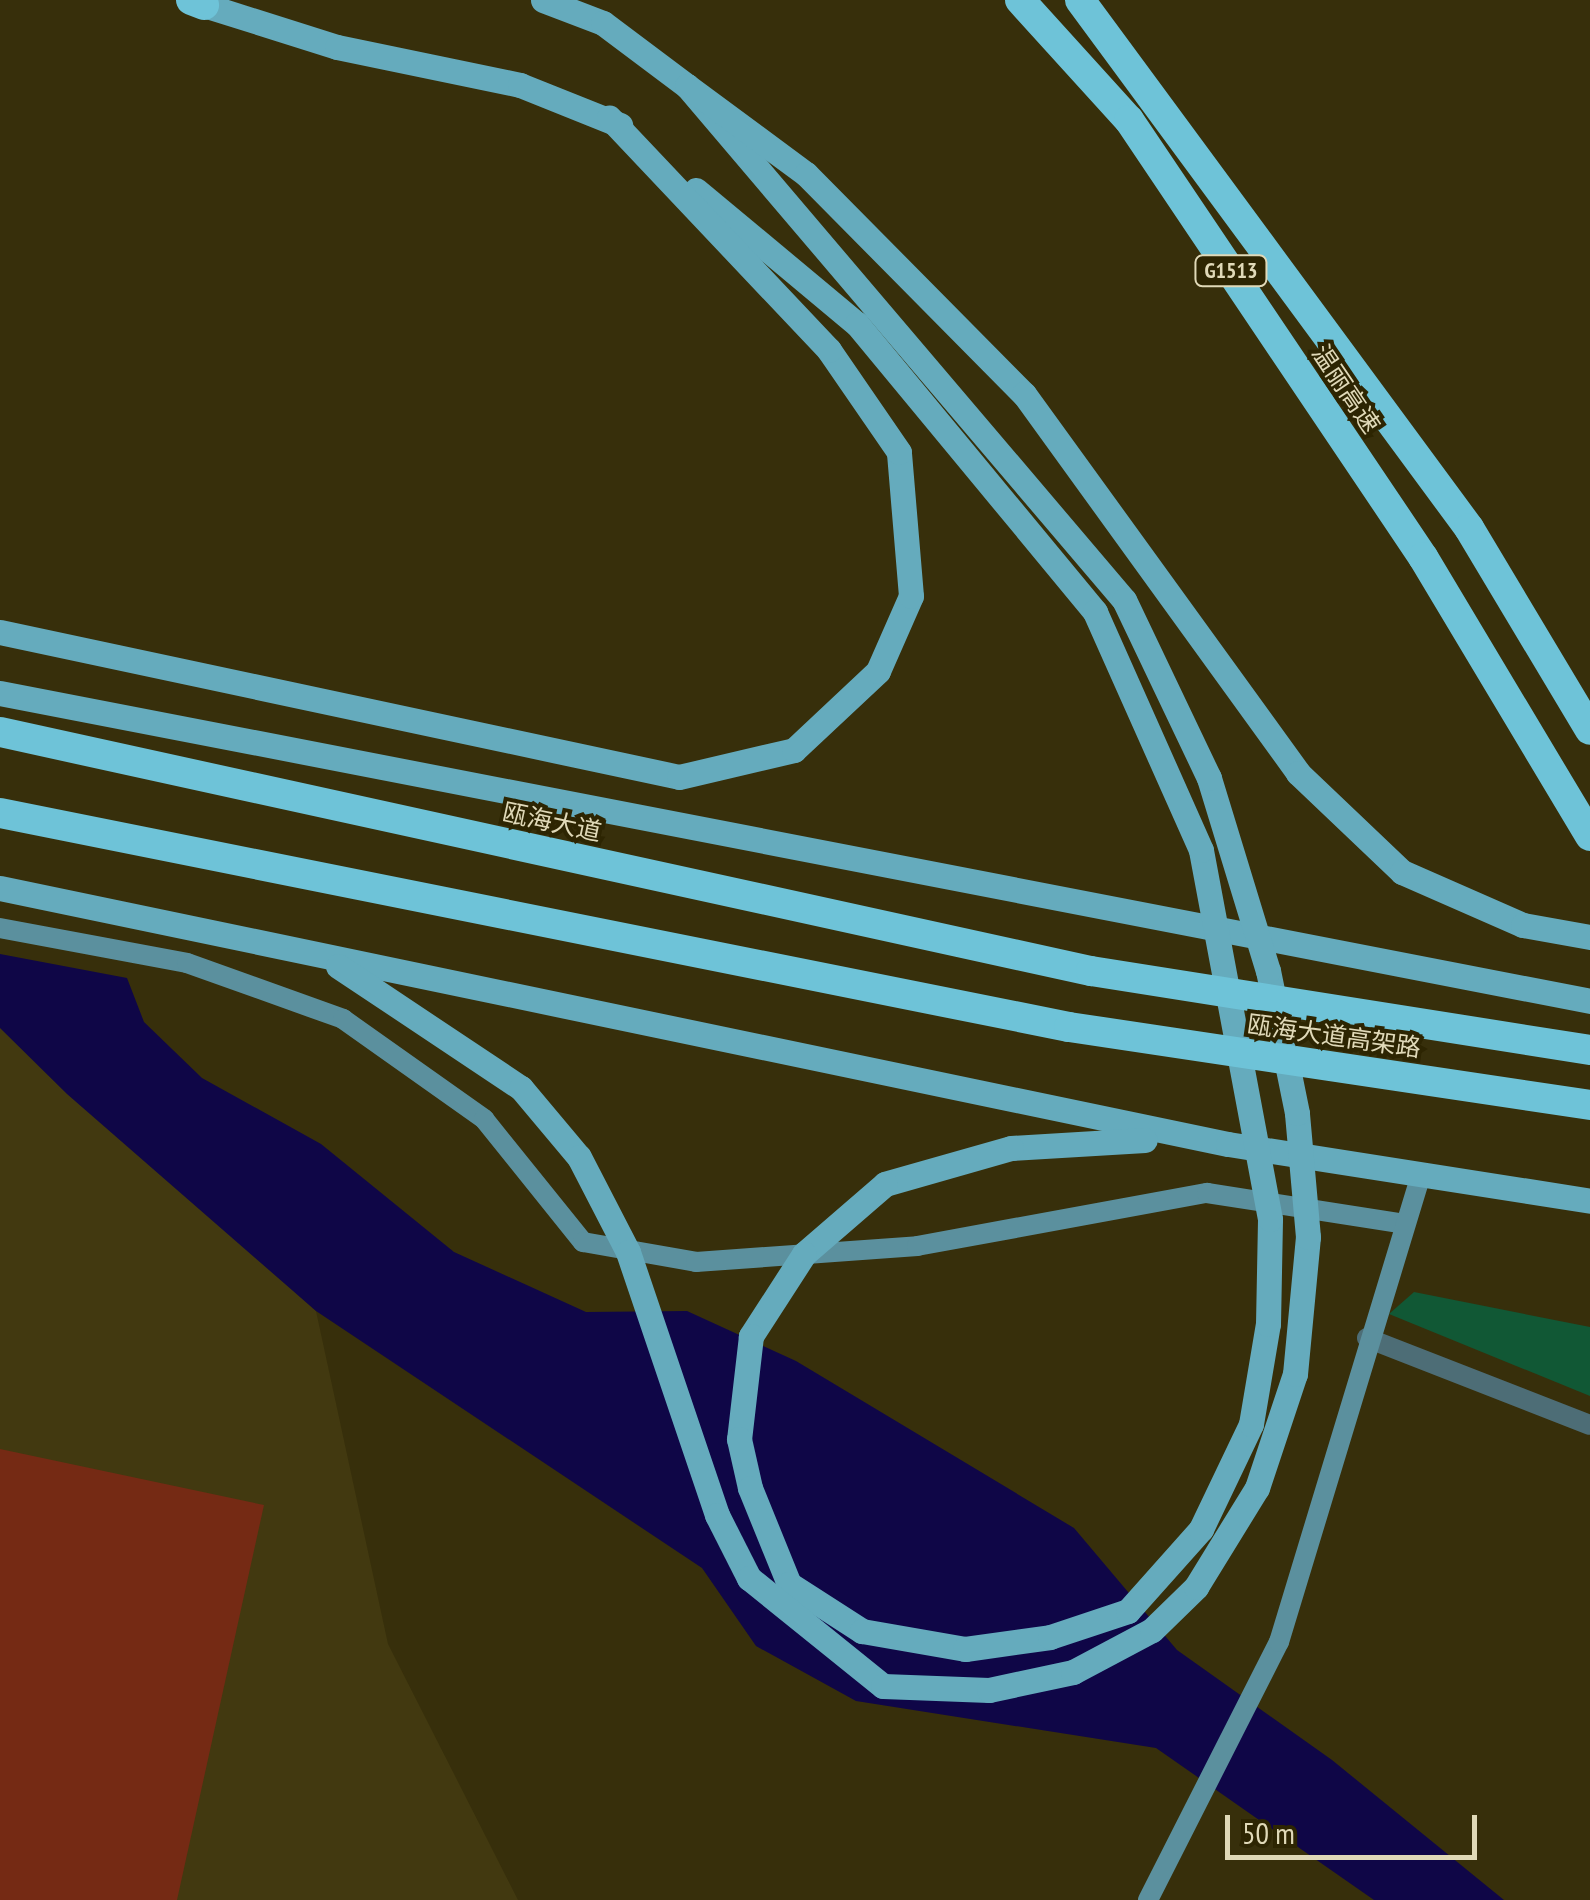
<!DOCTYPE html>
<html>
<head>
<meta charset="utf-8">
<style>
  body { margin:0 }
  #map { position:relative; width:1590px; height:1900px; overflow:hidden; background:#372f0b; font-family:"PT Sans Narrow","Noto Sans SC",sans-serif }
  div>[style] { position:absolute }
  .built>* { inset:0; background:#423910 }
  .green>* { inset:0; background:#115835 }
  .water>* { inset:0; background:#0f0647 }
  .building>* { inset:0; background:#752a14 }
  .street>* { height:20px; margin:-10px; padding:0 10px; transform-origin:10px; border-radius:10px; background:#4d6d76 }
  .secondary>* { height:20px; margin:-10px; padding:0 10px; transform-origin:10px; border-radius:10px; background:#5b909e }
  .primary>* { height:25px; margin:-12.5px; padding:0 12.5px; transform-origin:12.5px; border-radius:12.5px; background:#65abbd }
  .highway>* { height:30px; margin:-15px; padding:0 15px; transform-origin:15px; border-radius:15px; background:#6ec3d8 }
  .primary-bridge>* { height:25px; margin:-12.5px; padding:0 12.5px; transform-origin:12.5px; border-radius:12.5px; background:#65abbd }
  .highway-bridge>* { height:30px; margin:-15px; padding:0 15px; transform-origin:15px; border-radius:15px; background:#6ec3d8 }
  span { translate:-50% -50%; white-space:nowrap; text-align:center; line-height:1.15; -webkit-text-stroke:8px #2d2502; paint-order:stroke }
  .shield-label span { padding:2px 8px; background:#2d2502; border:2px solid; border-radius:8px; -webkit-text-stroke-width:0 }
  .shield-label { font-size:22px; color:#e0d9b8; font-weight:700 }
  .street-label { font-size:25px; color:#e0d9b8 }
  .scale { position:absolute; left:1225px; top:1815px; width:252px; height:45px; box-sizing:border-box; border:5px solid #e0d9b8; border-top:0; padding-left:12px; font-size:30px; line-height:35px; white-space:nowrap; color:#e0d9b8; -webkit-text-stroke:8px #2d2502; paint-order:stroke }
</style>
</head>
<body>
<div id="map">
  <div class="built">
    <div style="clip-path:polygon(0 1022px,316px 1311px,388px 1644px,518px 1900px,0 1900px)"></div>
  </div>
  <div class="green">
    <div style="clip-path:polygon(1414px 1292px,1590px 1327px,1590px 1396px,1389px 1314px)"></div>
  </div>
  <div class="water">
    <div style="clip-path:polygon(0 954px,127px 978px,144px 1022px,202px 1078px,321px 1144px,454px 1252px,586px 1312px,687px 1311px,796px 1361px,1074px 1528px,1177px 1650px,1332px 1760px,1504px 1900px,1374px 1900px,1156px 1748px,856px 1701px,756px 1646px,702px 1568px,316px 1311px,67px 1094px,0 1028px)"></div>
  </div>
  <div class="building">
    <div style="clip-path:polygon(0 1449px,264px 1505px,177px 1900px,0 1900px)"></div>
  </div>
  <div class="street">
    <div style="left:1367px;top:1338px;width:239px;rotate:21.3deg"></div>
  </div>
  <div class="secondary">
    <div style="left:0;top:928px;width:190px;rotate:10.6deg"></div>
    <div style="left:187px;top:963px;width:166px;rotate:19.7deg"></div>
    <div style="left:343px;top:1019px;width:173px;rotate:35.3deg"></div>
    <div style="left:484px;top:1119px;width:158px;rotate:51.2deg"></div>
    <div style="left:583px;top:1242px;width:115px;rotate:10deg"></div>
    <div style="left:696px;top:1262px;width:222px;rotate:-4.1deg"></div>
    <div style="left:917px;top:1246px;width:295px;rotate:-10.4deg"></div>
    <div style="left:1207px;top:1193px;width:200px;rotate:8.9deg"></div>
    <div style="left:1148px;top:1900px;width:289px;rotate:-63.1deg"></div>
    <div style="left:1279px;top:1642px;width:488px;rotate:-73.1deg"></div>
  </div>
  <div class="primary">
    <div style="left:543px;top:0;width:64px;rotate:21deg"></div>
    <div style="left:603px;top:23px;width:105px;rotate:36.9deg"></div>
    <div style="left:687px;top:86px;width:675px;rotate:49.63deg"></div>
    <div style="left:204px;top:5px;width:139px;rotate:17.5deg"></div>
    <div style="left:337px;top:47px;width:187px;rotate:11.7deg"></div>
    <div style="left:520px;top:85px;width:108px;rotate:21.8deg"></div>
    <div style="left:687px;top:86px;width:148px;rotate:36.5deg"></div>
    <div style="left:806px;top:174px;width:310px;rotate:45.3deg"></div>
    <div style="left:1024px;top:394px;width:468px;rotate:54.1deg"></div>
    <div style="left:1298px;top:773px;width:144px;rotate:43.6deg"></div>
    <div style="left:1402px;top:872px;width:132px;rotate:23.7deg"></div>
    <div style="left:1523px;top:925px;width:68px;rotate:10.2deg"></div>
    <div style="left:696px;top:190px;width:209px;rotate:39.8deg"></div>
    <div style="left:857px;top:324px;width:374px;rotate:50.4deg"></div>
    <div style="left:0;top:632px;width:694px;rotate:12.05deg"></div>
    <div style="left:679px;top:777px;width:118px;rotate:-13.2deg"></div>
    <div style="left:794px;top:750px;width:115px;rotate:-43.2deg"></div>
    <div style="left:878px;top:671px;width:82px;rotate:-66.3deg"></div>
    <div style="left:911px;top:596px;width:144px;rotate:-94.8deg"></div>
    <div style="left:899px;top:452px;width:124px;rotate:-124.5deg"></div>
    <div style="left:829px;top:350px;width:320px;rotate:-133.4deg"></div>
    <div style="left:0;top:693px;width:1620px;rotate:10.96deg"></div>
    <div style="left:0;top:888px;width:1254px;rotate:11.78deg"></div>
    <div style="left:1228px;top:1144px;width:366px;rotate:8.9deg"></div>
    <div style="left:338px;top:966px;width:220px;rotate:33.7deg"></div>
    <div style="left:521px;top:1088px;width:90px;rotate:50deg"></div>
    <div style="left:1011px;top:1148px;width:134px;rotate:-3.4deg"></div>
  </div>
  <div class="highway">
    <div style="left:191px;top:0;width:14px;rotate:21deg"></div>
    <div style="left:1020px;top:0;width:162px;rotate:47.8deg"></div>
    <div style="left:1129px;top:120px;width:527px;rotate:56.07deg"></div>
    <div style="left:1423px;top:557px;width:325px;rotate:59.1deg"></div>
    <div style="left:1080px;top:0;width:656px;rotate:53.62deg"></div>
    <div style="left:1469px;top:528px;width:235px;rotate:59.1deg"></div>
    <div style="left:0;top:732px;width:1117px;rotate:12.36deg"></div>
    <div style="left:0;top:813px;width:1090px;rotate:11.32deg"></div>
  </div>
  <div class="primary-bridge">
    <div style="left:1011px;top:1148px;width:131px;rotate:164.1deg"></div>
    <div style="left:885px;top:1184px;width:107px;rotate:139.2deg"></div>
    <div style="left:804px;top:1254px;width:98px;rotate:122.9deg"></div>
    <div style="left:751px;top:1336px;width:104px;rotate:96.6deg"></div>
    <div style="left:739px;top:1439px;width:50px;rotate:77.3deg"></div>
    <div style="left:750px;top:1488px;width:104px;rotate:67.9deg"></div>
    <div style="left:789px;top:1584px;width:87px;rotate:32.8deg"></div>
    <div style="left:862px;top:1631px;width:105px;rotate:9.9deg"></div>
    <div style="left:965px;top:1649px;width:86px;rotate:-8deg"></div>
    <div style="left:1050px;top:1637px;width:82px;rotate:-18.4deg"></div>
    <div style="left:1128px;top:1611px;width:110px;rotate:-48.3deg"></div>
    <div style="left:1201px;top:1529px;width:116px;rotate:-64.5deg"></div>
    <div style="left:1251px;top:1424px;width:101px;rotate:-80.4deg"></div>
    <div style="left:1268px;top:1324px;width:105px;rotate:-88.9deg"></div>
    <div style="left:1270px;top:1219px;width:375px;rotate:-100.6deg"></div>
    <div style="left:1201px;top:850px;width:261px;rotate:-114deg"></div>
    <div style="left:579px;top:1157px;width:107px;rotate:62.7deg"></div>
    <div style="left:628px;top:1252px;width:278px;rotate:71.3deg"></div>
    <div style="left:717px;top:1515px;width:71px;rotate:63.1deg"></div>
    <div style="left:749px;top:1578px;width:172px;rotate:38.9deg"></div>
    <div style="left:883px;top:1686px;width:106px;rotate:2.2deg"></div>
    <div style="left:989px;top:1690px;width:86px;rotate:-12.1deg"></div>
    <div style="left:1073px;top:1672px;width:89px;rotate:-28deg"></div>
    <div style="left:1152px;top:1630px;width:62px;rotate:-44.3deg"></div>
    <div style="left:1196px;top:1587px;width:116px;rotate:-58.4deg"></div>
    <div style="left:1257px;top:1488px;width:120px;rotate:-71.6deg"></div>
    <div style="left:1295px;top:1374px;width:138px;rotate:-84.6deg"></div>
    <div style="left:1308px;top:1237px;width:124px;rotate:-95.1deg"></div>
    <div style="left:1297px;top:1113px;width:145px;rotate:-101.5deg"></div>
    <div style="left:1268px;top:971px;width:202px;rotate:-107deg"></div>
    <div style="left:1209px;top:778px;width:197px;rotate:-115.5deg"></div>
  </div>
  <div class="highway-bridge">
    <div style="left:1091px;top:971px;width:505px;rotate:9deg"></div>
    <div style="left:1069px;top:1027px;width:527px;rotate:8.51deg"></div>
  </div>
  <div class="shield-label">
    <span style="left:1231px;top:271px">G1513</span>
  </div>
  <div class="street-label">
    <span style="left:1346px;top:389px;rotate:56deg">温丽高速</span>
    <span style="left:552px;top:822px;rotate:12deg">瓯海大道</span>
    <span style="left:1334px;top:1036px;rotate:8deg">瓯海大道高架路</span>
  </div>
  <div class="scale">50 m</div>
</div>
</body>
</html>
